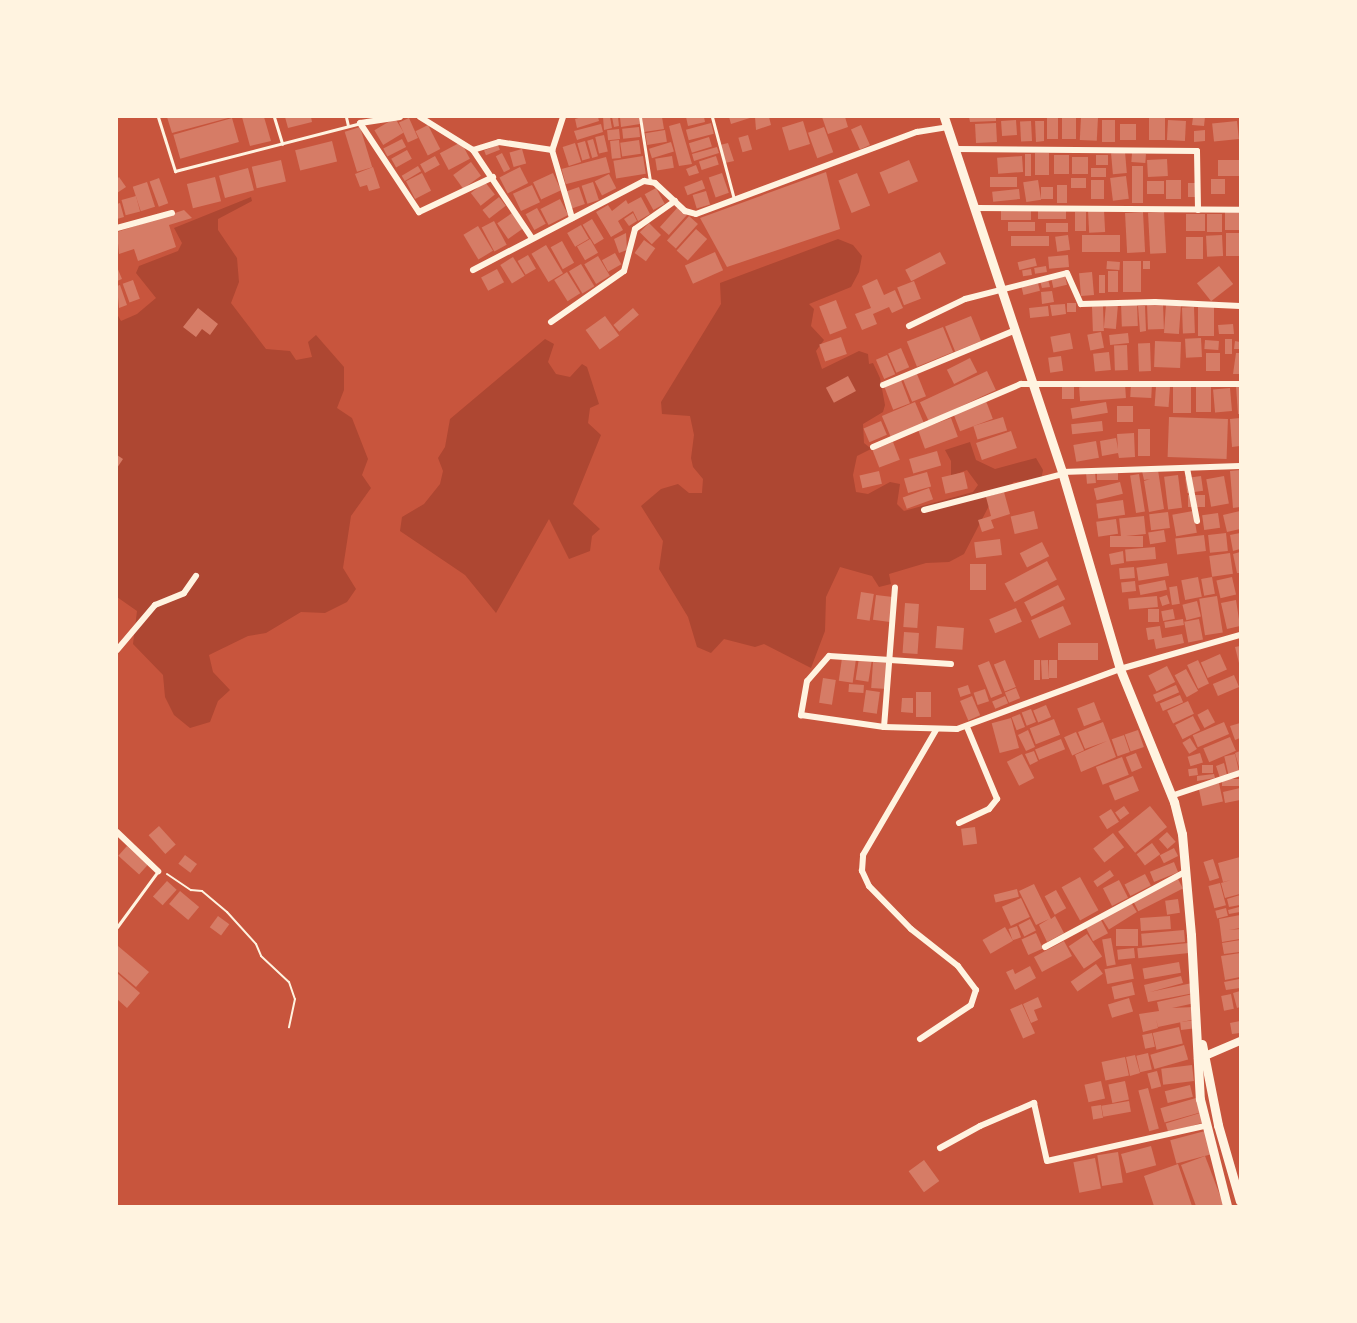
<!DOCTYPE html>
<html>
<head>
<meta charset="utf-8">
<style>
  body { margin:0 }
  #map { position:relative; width:1357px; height:1323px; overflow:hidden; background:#c8553d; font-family:Rubik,sans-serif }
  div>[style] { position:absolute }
  .green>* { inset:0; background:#ae4732 }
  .building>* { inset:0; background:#d67c66; transform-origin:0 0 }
  .path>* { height:2px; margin:-1px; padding:0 1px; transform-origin:1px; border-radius:1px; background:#fff3e0 }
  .service>* { height:3px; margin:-1.5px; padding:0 1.5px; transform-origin:1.5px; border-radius:1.5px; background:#fff3e0 }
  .minor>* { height:6px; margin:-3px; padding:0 3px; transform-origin:3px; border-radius:3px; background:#fff3e0 }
  .tertiary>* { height:8px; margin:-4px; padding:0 4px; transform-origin:4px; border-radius:4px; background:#fff3e0 }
  .secondary>* { height:9px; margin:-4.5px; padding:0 4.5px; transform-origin:4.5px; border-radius:4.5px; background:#fff3e0 }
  span { translate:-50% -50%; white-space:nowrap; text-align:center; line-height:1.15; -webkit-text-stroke:5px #fff3e0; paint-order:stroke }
  .frame { position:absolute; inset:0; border:118px solid #fff3e0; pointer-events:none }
</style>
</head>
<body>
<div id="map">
  <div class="green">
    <div style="clip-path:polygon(251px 197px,252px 201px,218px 219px,218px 230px,237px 258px,239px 282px,231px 303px,266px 349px,290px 351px,296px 360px,312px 357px,308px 342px,316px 335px,344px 367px,344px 390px,337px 408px,352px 418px,368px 459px,362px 475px,371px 488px,351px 516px,343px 568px,356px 589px,347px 602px,325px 613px,301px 612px,266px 633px,248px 636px,209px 655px,213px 672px,230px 690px,218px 701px,210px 722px,190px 728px,174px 715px,165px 697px,163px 675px,133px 644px,137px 611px,117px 597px,117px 314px,121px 321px,137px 314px,156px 298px,136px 273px,139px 266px,178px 251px,182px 243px,174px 228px)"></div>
    <div style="clip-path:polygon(838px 239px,853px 245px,862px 256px,859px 272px,851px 287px,809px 304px,814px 309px,811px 326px,824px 340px,816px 351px,822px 369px,859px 351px,868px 354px,869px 364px,873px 363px,880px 378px,885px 405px,883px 412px,863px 424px,864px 443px,869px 447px,887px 441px,857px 456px,853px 475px,856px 492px,868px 494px,890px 482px,900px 484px,897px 504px,904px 511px,973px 492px,978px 485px,967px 470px,951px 476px,951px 461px,945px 450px,970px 442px,976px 460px,995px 469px,1036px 458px,1043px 470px,1041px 480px,1014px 482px,993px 498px,964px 554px,949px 562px,926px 563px,889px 574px,891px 584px,879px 587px,872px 576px,840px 567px,826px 597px,825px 631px,811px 668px,764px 644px,755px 647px,724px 639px,711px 653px,697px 647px,688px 617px,659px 569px,663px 541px,641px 506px,661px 489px,678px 484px,689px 493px,702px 493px,703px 479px,693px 467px,691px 458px,694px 435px,690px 416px,662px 414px,661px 402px,721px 304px,720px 283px)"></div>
    <div style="clip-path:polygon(545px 339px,554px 344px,548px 362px,556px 374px,570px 377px,582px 364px,587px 367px,599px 404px,590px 408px,588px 423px,601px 435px,573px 504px,600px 529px,592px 536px,590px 551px,569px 559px,549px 519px,496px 613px,465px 575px,400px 531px,402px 517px,424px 504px,440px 484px,443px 471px,438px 458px,445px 447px,450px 419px)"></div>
  </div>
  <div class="building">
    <div style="clip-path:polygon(167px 117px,227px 117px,228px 118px,172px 133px)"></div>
    <div style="clip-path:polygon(242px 117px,264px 117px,271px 141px,250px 146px)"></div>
    <div style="clip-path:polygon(285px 117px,311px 117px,312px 122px,288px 128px)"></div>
    <div style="clip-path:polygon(582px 117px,598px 117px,599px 121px,577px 128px,575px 119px)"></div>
    <div style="clip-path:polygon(603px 117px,610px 117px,612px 128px,604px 130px)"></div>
    <div style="clip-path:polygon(612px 117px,618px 117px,619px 126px,614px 127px)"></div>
    <div style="clip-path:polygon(620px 117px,639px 117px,640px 124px,621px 127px)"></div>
    <div style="clip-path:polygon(650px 117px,662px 117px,664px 129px,644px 132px,642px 118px)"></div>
    <div style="clip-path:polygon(686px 117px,704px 117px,705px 122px,688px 126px)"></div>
    <div style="clip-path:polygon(729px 117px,753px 117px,731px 124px)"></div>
    <div style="clip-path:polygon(755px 117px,769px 117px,771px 125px,756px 130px)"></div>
    <div style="clip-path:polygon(822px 117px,845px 117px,848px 127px,828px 134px)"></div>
    <div style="clip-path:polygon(969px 117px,996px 117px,996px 121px,970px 122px)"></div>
    <div style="left:1047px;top:117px;width:11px;height:22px"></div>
    <div style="left:1062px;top:117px;width:14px;height:22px"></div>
    <div style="left:1081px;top:117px;width:17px;height:23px;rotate:3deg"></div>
    <div style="left:1149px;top:117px;width:16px;height:23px"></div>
    <div style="clip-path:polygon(1193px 117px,1205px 117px,1204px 126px,1192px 125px)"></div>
    <div style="left:232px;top:118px;width:25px;height:61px;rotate:74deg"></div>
    <div style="left:395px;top:118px;width:17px;height:24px;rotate:59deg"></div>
    <div style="left:409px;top:118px;width:22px;height:11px;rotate:66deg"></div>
    <div style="left:1016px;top:120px;width:15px;height:15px;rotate:86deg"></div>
    <div style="left:1102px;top:120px;width:13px;height:22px"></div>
    <div style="left:1168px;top:120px;width:18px;height:20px;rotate:3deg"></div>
    <div style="left:803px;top:121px;width:24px;height:22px;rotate:73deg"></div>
    <div style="left:1031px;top:121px;width:20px;height:11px;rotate:87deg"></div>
    <div style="clip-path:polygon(1035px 121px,1044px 121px,1044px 141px,1036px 142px)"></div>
    <div style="left:1237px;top:121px;width:18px;height:25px;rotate:84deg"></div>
    <div style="clip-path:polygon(680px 123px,692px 164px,679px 166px,669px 126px)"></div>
    <div style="left:711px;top:123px;width:11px;height:26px;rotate:75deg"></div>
    <div style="left:996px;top:123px;width:19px;height:21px;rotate:87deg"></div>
    <div style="clip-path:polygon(601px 124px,603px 132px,577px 140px,574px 131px)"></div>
    <div style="left:1120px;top:124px;width:16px;height:16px"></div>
    <div style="left:428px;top:125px;width:27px;height:14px;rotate:63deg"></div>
    <div style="left:861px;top:125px;width:22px;height:11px;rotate:66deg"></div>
    <div style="left:360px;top:127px;width:42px;height:16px;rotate:73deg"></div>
    <div style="left:639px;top:127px;width:10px;height:17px;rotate:84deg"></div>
    <div style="left:824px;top:127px;width:27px;height:17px;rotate:70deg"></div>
    <div style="left:619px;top:129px;width:10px;height:12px;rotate:84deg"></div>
    <div style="left:665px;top:130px;width:12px;height:20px;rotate:81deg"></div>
    <div style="clip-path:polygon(1205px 130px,1205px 141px,1194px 142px,1194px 131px)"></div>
    <div style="left:604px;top:135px;width:17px;height:9px;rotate:77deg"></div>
    <div style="left:748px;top:135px;width:15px;height:10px;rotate:74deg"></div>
    <div style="left:709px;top:137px;width:10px;height:21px;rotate:73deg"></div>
    <div style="left:402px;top:139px;width:9px;height:21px;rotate:63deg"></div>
    <div style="left:593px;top:139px;width:18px;height:6px;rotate:74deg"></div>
    <div style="left:619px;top:140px;width:18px;height:9px;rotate:84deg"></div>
    <div style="left:639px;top:140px;width:14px;height:19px;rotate:82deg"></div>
    <div style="left:332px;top:141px;width:21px;height:38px;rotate:76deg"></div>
    <div style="left:585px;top:141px;width:18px;height:8px;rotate:74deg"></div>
    <div style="left:461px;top:142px;width:19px;height:24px;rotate:62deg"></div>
    <div style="left:671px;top:142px;width:10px;height:23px;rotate:73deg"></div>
    <div style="left:575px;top:143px;width:20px;height:13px;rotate:72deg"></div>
    <div style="clip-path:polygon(728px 143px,734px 161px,725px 163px,720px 145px)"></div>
    <div style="left:498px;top:145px;width:5px;height:15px;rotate:68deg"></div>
    <div style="clip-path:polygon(717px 147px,719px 153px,694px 161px,692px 154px)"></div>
    <div style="left:522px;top:149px;width:15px;height:13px;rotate:74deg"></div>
    <div style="left:407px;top:150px;width:10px;height:18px;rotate:61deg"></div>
    <div style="left:1125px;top:152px;width:21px;height:14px;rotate:85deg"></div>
    <div style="left:502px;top:153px;width:18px;height:7px;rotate:63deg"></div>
    <div style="left:1049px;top:153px;width:22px;height:14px;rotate:90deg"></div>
    <div style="left:1132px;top:153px;width:14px;height:9px;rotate:4deg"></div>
    <div style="left:1025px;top:154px;width:6px;height:22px"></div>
    <div style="left:1054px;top:155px;width:15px;height:19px"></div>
    <div style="left:1096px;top:155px;width:12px;height:10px"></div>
    <div style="left:435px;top:156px;width:10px;height:17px;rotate:61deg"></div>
    <div style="left:643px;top:156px;width:18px;height:30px;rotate:81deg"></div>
    <div style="left:672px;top:156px;width:12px;height:17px;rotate:81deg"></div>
    <div style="left:716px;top:156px;width:9px;height:18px;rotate:72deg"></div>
    <div style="left:1022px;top:156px;width:16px;height:25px;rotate:86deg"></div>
    <div style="left:606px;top:157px;width:16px;height:46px;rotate:75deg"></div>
    <div style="left:1072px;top:157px;width:16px;height:17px"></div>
    <div style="left:1167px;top:159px;width:17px;height:20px;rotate:87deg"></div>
    <div style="left:281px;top:160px;width:22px;height:30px;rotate:77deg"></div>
    <div style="left:909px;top:160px;width:23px;height:32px;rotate:67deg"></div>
    <div style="left:1240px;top:160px;width:16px;height:22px;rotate:90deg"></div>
    <div style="left:471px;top:162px;width:17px;height:22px;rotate:54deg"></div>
    <div style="clip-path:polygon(696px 165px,699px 173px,689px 176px,686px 169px)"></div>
    <div style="left:418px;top:166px;width:6px;height:19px;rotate:59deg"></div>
    <div style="left:1132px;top:166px;width:11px;height:37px"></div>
    <div style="clip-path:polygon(373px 167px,380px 188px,369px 191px,367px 185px,360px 187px,355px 174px)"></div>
    <div style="left:520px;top:167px;width:18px;height:23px;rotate:63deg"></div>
    <div style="left:248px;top:168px;width:23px;height:30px;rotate:75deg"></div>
    <div style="left:1091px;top:168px;width:15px;height:9px"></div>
    <div style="clip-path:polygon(826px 172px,840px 229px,727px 267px,700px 218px)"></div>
    <div style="left:422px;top:173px;width:20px;height:18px;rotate:63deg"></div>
    <div style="left:553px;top:173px;width:19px;height:22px;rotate:65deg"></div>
    <div style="left:722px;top:173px;width:21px;height:14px;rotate:71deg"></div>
    <div style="left:857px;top:173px;width:35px;height:20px;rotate:68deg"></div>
    <div style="left:609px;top:174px;width:16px;height:16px;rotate:63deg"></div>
    <div style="left:1126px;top:176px;width:23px;height:16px;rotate:83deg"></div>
    <div style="clip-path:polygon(119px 177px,126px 187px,117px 193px,117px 179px)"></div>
    <div style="left:215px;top:177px;width:25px;height:29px;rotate:76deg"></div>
    <div style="left:990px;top:177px;width:27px;height:10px"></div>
    <div style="left:159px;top:178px;width:27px;height:10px;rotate:70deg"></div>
    <div style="left:1086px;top:178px;width:10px;height:15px;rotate:90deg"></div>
    <div style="left:1211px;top:179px;width:14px;height:15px"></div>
    <div style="left:702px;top:180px;width:9px;height:19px;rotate:69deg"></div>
    <div style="left:1038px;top:180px;width:20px;height:15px;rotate:81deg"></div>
    <div style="left:1091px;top:180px;width:13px;height:19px"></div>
    <div style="left:1166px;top:180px;width:15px;height:19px"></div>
    <div style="left:1147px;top:181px;width:17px;height:13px"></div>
    <div style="left:147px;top:182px;width:26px;height:15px;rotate:72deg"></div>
    <div style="left:485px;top:182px;width:16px;height:18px;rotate:52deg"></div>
    <div style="left:593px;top:182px;width:19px;height:12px;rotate:72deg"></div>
    <div style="left:1188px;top:183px;width:8px;height:14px"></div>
    <div style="left:532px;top:185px;width:19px;height:21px;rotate:65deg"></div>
    <div style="left:1057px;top:185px;width:10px;height:18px"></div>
    <div style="left:579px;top:187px;width:18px;height:16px;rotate:71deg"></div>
    <div style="left:1041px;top:187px;width:12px;height:12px"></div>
    <div style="left:656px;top:188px;width:18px;height:13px;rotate:61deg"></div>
    <div style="left:1019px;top:189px;width:10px;height:27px;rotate:84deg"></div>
    <div style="left:706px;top:191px;width:14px;height:14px;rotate:73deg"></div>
    <div style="left:136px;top:196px;width:16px;height:15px;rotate:75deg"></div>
    <div style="left:499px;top:197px;width:11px;height:21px;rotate:52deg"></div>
    <div style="clip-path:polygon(641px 197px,650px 214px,638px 221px,633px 211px,618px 221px,623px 230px,611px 237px,596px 212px,608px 205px,612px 211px,626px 200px,628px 204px)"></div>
    <div style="left:560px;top:199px;width:18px;height:22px;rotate:63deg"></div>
    <div style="clip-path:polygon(120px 203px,124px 217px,117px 219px,117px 204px)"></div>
    <div style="left:678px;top:207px;width:12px;height:27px;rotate:42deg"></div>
    <div style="left:537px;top:208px;width:18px;height:13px;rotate:61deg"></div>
    <div style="left:1001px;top:208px;width:30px;height:12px"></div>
    <div style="left:1066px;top:209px;width:10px;height:28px;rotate:90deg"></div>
    <div style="clip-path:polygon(184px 210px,192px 218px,169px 225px,176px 247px,138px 261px,134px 249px,119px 254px,117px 232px)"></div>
    <div style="left:1104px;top:210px;width:22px;height:16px;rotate:87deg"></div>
    <div style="left:1075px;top:212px;width:11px;height:19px"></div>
    <div style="left:1143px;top:212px;width:40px;height:18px;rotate:87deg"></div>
    <div style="left:1164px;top:212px;width:41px;height:16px;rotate:87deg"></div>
    <div style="left:1240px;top:212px;width:18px;height:15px;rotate:90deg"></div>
    <div style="left:512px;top:213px;width:19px;height:18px;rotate:55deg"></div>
    <div style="clip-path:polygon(633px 213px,637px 221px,629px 226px,624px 219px)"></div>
    <div style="left:1186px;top:214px;width:19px;height:17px"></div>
    <div style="left:1207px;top:214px;width:15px;height:18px"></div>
    <div style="left:689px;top:216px;width:12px;height:33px;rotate:42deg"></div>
    <div style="left:592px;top:219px;width:23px;height:11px;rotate:59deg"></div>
    <div style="left:494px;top:221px;width:27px;height:14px;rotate:62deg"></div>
    <div style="left:1035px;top:222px;width:9px;height:27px;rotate:90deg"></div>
    <div style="left:649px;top:223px;width:17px;height:13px;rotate:45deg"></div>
    <div style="left:1046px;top:223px;width:22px;height:9px"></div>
    <div style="left:581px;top:225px;width:16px;height:16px;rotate:60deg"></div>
    <div style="left:478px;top:226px;width:29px;height:17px;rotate:59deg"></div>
    <div style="left:696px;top:229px;width:15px;height:29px;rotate:42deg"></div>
    <div style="clip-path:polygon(626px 233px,627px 250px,619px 253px,614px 239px)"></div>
    <div style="left:1240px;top:233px;width:23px;height:14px;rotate:90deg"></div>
    <div style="left:1068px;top:235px;width:15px;height:13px;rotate:82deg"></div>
    <div style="left:1120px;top:235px;width:17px;height:38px;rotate:90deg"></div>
    <div style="left:1222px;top:235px;width:21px;height:16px;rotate:87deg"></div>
    <div style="left:1049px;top:236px;width:10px;height:38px;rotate:90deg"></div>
    <div style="left:1186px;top:237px;width:17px;height:22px"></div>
    <div style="left:590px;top:239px;width:16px;height:15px;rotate:60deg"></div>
    <div style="left:644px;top:240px;width:14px;height:16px;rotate:36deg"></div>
    <div style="left:562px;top:241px;width:25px;height:13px;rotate:61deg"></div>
    <div style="left:546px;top:245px;width:33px;height:17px;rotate:59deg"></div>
    <div style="left:715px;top:252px;width:20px;height:33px;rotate:66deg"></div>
    <div style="left:940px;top:252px;width:13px;height:39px;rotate:63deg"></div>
    <div style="left:615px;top:253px;width:13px;height:15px;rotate:61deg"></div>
    <div style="left:528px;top:255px;width:16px;height:12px;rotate:60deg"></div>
    <div style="left:1068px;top:255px;width:12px;height:20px;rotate:85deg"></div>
    <div style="left:598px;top:256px;width:23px;height:16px;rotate:59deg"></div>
    <div style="left:513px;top:257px;width:22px;height:15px;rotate:58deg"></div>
    <div style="left:1035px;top:258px;width:8px;height:18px;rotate:76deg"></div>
    <div style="left:1107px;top:261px;width:13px;height:8px;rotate:4deg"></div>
    <div style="left:1123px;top:261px;width:18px;height:31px"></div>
    <div style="left:1143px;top:261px;width:7px;height:8px"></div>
    <div style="left:581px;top:264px;width:26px;height:14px;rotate:59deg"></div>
    <div style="left:1046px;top:266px;width:6px;height:12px;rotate:81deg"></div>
    <div style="left:1219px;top:266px;width:23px;height:28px;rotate:52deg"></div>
    <div style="clip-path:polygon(117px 267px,122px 279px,117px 281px)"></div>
    <div style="left:497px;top:269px;width:15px;height:18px;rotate:62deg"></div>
    <div style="left:1031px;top:269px;width:6px;height:9px;rotate:81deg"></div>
    <div style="left:1108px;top:271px;width:10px;height:21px"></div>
    <div style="left:567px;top:272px;width:25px;height:15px;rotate:58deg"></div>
    <div style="left:1092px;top:272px;width:23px;height:13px;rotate:85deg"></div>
    <div style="left:1099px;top:275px;width:6px;height:18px"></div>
    <div style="left:1065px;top:276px;width:9px;height:14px;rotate:77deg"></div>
    <div style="clip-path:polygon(877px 279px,884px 295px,895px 290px,903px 308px,892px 313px,889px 307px,873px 314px,877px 324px,862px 330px,855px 314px,871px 308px,862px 286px)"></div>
    <div style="clip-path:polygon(1048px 279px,1050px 287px,1042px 288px,1040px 281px)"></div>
    <div style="left:133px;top:280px;width:20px;height:11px;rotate:70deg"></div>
    <div style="left:914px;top:281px;width:19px;height:18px;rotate:69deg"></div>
    <div style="left:1038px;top:283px;width:8px;height:17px;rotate:76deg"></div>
    <div style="clip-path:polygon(120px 285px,127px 305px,119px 308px,117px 286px)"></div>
    <div style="clip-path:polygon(1052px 291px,1054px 302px,1042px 304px,1041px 292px)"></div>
    <div style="left:836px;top:300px;width:30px;height:18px;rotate:69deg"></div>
    <div style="left:1137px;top:302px;width:24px;height:16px;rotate:88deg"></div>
    <div style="left:1067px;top:303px;width:9px;height:9px"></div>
    <div style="left:1163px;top:303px;width:26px;height:16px;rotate:88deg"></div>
    <div style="clip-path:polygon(1065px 304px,1066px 314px,1052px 316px,1050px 305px)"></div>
    <div style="left:1106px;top:304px;width:12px;height:24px;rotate:5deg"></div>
    <div style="left:1166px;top:304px;width:15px;height:29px;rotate:4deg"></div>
    <div style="left:1048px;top:306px;width:10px;height:19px;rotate:84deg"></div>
    <div style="left:1103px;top:306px;width:25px;height:11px;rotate:88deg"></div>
    <div style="clip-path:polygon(1138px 306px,1145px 306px,1146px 331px,1140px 332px)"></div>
    <div style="left:1194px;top:307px;width:26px;height:12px;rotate:88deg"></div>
    <div style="left:1198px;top:307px;width:16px;height:29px"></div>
    <div style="clip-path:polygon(198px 308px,218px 324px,210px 335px,202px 329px,196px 337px,183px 327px)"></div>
    <div style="left:633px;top:308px;width:9px;height:26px;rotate:49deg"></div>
    <div style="left:605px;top:316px;width:24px;height:24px;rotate:54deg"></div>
    <div style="left:971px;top:316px;width:27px;height:28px;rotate:68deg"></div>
    <div style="clip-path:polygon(1233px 324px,1234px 334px,1219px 334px,1218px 325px)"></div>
    <div style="left:943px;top:327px;width:27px;height:39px;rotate:68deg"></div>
    <div style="left:1101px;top:332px;width:16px;height:14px;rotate:79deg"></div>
    <div style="left:1070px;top:333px;width:16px;height:20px;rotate:79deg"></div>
    <div style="left:1128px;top:333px;width:10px;height:19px;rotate:84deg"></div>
    <div style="left:841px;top:337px;width:18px;height:23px;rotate:71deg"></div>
    <div style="left:1201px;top:338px;width:19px;height:16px;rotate:87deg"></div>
    <div style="left:1225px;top:339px;width:7px;height:15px"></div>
    <div style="left:1205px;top:340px;width:14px;height:9px;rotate:4deg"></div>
    <div style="left:1155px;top:341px;width:26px;height:26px;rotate:2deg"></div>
    <div style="clip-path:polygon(1235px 341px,1240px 342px,1240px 349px,1234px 349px)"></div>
    <div style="left:1150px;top:343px;width:28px;height:12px;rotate:88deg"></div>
    <div style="left:1127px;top:345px;width:25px;height:13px;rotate:88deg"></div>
    <div style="left:901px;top:348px;width:21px;height:14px;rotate:67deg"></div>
    <div style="left:1109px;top:352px;width:18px;height:16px;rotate:84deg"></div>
    <div style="left:1206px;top:353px;width:14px;height:18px"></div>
    <div style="clip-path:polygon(1236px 353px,1240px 353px,1240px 374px,1233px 374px)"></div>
    <div style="left:887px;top:355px;width:21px;height:12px;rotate:67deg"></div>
    <div style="left:1061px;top:356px;width:15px;height:13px;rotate:82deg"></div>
    <div style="left:970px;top:358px;width:16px;height:26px;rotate:63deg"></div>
    <div style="left:987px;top:371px;width:21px;height:74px;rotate:65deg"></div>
    <div style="left:917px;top:374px;width:24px;height:15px;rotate:68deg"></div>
    <div style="left:848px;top:376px;width:17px;height:25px;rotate:62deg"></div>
    <div style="left:901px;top:380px;width:25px;height:18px;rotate:69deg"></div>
    <div style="left:1131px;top:383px;width:21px;height:14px;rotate:3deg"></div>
    <div style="left:1125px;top:384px;width:14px;height:46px;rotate:86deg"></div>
    <div style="clip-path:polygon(1240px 385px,1240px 414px,1238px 414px,1236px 386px)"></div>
    <div style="left:1062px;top:386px;width:12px;height:13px"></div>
    <div style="left:1156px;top:386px;width:14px;height:20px;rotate:4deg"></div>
    <div style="left:1191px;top:387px;width:26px;height:18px;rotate:90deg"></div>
    <div style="left:1196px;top:387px;width:15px;height:25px"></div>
    <div style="left:1230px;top:388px;width:23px;height:17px;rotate:85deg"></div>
    <div style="left:986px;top:401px;width:19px;height:35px;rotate:69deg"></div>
    <div style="left:915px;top:402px;width:23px;height:36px;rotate:67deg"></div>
    <div style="left:1106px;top:402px;width:11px;height:36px;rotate:80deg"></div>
    <div style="left:1117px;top:406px;width:16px;height:16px"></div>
    <div style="left:1003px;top:417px;width:14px;height:31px;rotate:73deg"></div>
    <div style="left:1169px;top:417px;width:59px;height:40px;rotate:2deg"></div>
    <div style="left:951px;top:418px;width:20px;height:35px;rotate:70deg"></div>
    <div style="clip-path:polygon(1240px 418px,1240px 446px,1232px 447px,1230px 419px)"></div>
    <div style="left:881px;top:421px;width:15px;height:19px;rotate:67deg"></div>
    <div style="left:1102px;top:421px;width:10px;height:31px;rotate:84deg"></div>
    <div style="left:1138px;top:429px;width:12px;height:27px"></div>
    <div style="left:1011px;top:431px;width:18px;height:37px;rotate:71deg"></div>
    <div style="clip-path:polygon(1134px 433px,1135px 457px,1119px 458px,1118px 453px,1102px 456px,1100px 441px,1116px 438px,1118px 449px,1117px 434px)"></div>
    <div style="left:1096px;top:441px;width:17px;height:23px;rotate:80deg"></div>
    <div style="left:893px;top:442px;width:19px;height:22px;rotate:69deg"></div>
    <div style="left:937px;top:451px;width:15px;height:29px;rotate:74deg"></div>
    <div style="clip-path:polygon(117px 455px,123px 459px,117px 468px)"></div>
    <div style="clip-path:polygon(1158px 470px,1164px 509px,1149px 512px,1144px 481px,1150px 479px,1144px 480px,1142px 471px)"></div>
    <div style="clip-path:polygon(1240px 470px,1240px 507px,1233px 508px,1230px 471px)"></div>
    <div style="left:879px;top:471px;width:13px;height:20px;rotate:77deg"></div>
    <div style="left:927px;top:472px;width:15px;height:24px;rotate:74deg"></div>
    <div style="left:964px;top:472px;width:17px;height:23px;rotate:77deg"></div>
    <div style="left:1095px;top:472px;width:11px;height:9px;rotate:85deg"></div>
    <div style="left:1118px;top:472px;width:8px;height:21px;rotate:90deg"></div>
    <div style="left:1139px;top:474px;width:38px;height:9px;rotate:81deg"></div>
    <div style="left:1178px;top:475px;width:33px;height:14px;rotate:83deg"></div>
    <div style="left:1201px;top:476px;width:15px;height:16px;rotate:82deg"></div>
    <div style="left:1224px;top:476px;width:28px;height:18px;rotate:80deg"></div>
    <div style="left:1120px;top:482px;width:12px;height:27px;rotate:76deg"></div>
    <div style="left:929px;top:488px;width:12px;height:28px;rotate:70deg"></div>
    <div style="clip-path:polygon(1004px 492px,1010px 514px,991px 520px,994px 528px,982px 532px,978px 520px,991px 516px,986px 497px)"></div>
    <div style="left:1188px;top:495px;width:17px;height:12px"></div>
    <div style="left:1123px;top:500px;width:15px;height:27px;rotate:82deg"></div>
    <div style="left:1034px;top:511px;width:18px;height:24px;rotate:77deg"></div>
    <div style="left:1193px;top:511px;width:22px;height:21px;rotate:80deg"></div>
    <div style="clip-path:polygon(1240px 511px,1240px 529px,1227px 532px,1223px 515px)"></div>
    <div style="left:1168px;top:512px;width:16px;height:19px;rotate:83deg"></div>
    <div style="left:1218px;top:513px;width:15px;height:16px;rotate:82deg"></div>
    <div style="left:1144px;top:516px;width:18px;height:25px;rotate:84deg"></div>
    <div style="left:1116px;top:519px;width:15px;height:20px;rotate:82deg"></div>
    <div style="left:1164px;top:530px;width:12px;height:16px;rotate:81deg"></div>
    <div style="left:1226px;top:533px;width:18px;height:18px;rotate:84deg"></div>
    <div style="clip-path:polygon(1240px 533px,1240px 549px,1233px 551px,1230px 535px)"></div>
    <div style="left:1204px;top:535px;width:16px;height:29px;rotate:83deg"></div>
    <div style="left:1143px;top:536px;width:11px;height:33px;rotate:90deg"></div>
    <div style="left:1000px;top:539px;width:16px;height:26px;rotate:83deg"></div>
    <div style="left:1042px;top:542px;width:16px;height:25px;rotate:63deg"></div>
    <div style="left:1155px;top:547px;width:12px;height:30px;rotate:85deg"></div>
    <div style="clip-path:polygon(1123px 551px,1124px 563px,1111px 565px,1109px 554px)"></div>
    <div style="clip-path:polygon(1240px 552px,1240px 573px,1237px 573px,1233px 554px)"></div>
    <div style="left:1230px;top:553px;width:21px;height:21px;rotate:82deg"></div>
    <div style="left:1047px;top:561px;width:21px;height:48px;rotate:62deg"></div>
    <div style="left:1167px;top:563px;width:13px;height:31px;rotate:81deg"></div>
    <div style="left:970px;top:564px;width:16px;height:26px"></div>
    <div style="left:1134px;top:567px;width:11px;height:15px;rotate:85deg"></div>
    <div style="left:1198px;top:577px;width:20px;height:17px;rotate:79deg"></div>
    <div style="left:1212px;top:577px;width:17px;height:11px;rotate:80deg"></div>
    <div style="left:1232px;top:577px;width:18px;height:16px;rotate:77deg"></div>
    <div style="left:1165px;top:580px;width:10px;height:27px;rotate:79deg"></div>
    <div style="left:1135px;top:581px;width:10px;height:14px;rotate:84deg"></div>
    <div style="left:1058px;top:585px;width:16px;height:38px;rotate:63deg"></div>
    <div style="left:1177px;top:586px;width:18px;height:8px;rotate:81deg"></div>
    <div style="left:861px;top:592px;width:13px;height:27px;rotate:9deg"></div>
    <div style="left:876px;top:595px;width:17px;height:25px;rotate:7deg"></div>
    <div style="left:1167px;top:595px;width:9px;height:8px;rotate:72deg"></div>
    <div style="left:1157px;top:596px;width:11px;height:29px;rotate:85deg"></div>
    <div style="left:1217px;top:596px;width:37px;height:18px;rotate:81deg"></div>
    <div style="clip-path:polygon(1236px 600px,1240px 626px,1227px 629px,1221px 603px)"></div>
    <div style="left:1197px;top:601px;width:16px;height:15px;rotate:76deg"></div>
    <div style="left:905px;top:603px;width:14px;height:24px;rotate:4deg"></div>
    <div style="left:1063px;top:606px;width:20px;height:35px;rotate:66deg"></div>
    <div style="left:1016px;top:608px;width:15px;height:29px;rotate:67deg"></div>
    <div style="left:1159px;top:609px;width:13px;height:11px;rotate:90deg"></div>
    <div style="left:1173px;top:609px;width:10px;height:12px;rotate:79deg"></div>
    <div style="left:1183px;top:619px;width:6px;height:19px;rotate:81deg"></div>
    <div style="left:1199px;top:619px;width:21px;height:15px;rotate:79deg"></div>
    <div style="left:937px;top:626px;width:27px;height:22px;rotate:4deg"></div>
    <div style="clip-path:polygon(1160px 626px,1162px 638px,1182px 634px,1184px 643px,1156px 649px,1154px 639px,1148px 640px,1146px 628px)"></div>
    <div style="left:904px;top:632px;width:15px;height:21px;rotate:4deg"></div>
    <div style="left:1058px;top:643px;width:40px;height:17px"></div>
    <div style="clip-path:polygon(1240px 646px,1240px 663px,1239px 663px,1235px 647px)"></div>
    <div style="left:1220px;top:654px;width:17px;height:21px;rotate:66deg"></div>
    <div style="left:842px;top:658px;width:14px;height:23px;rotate:8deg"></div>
    <div style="left:859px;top:658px;width:13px;height:22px;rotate:9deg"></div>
    <div style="left:1005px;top:660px;width:29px;height:12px;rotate:68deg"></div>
    <div style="left:1034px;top:660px;width:6px;height:20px"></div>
    <div style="left:1048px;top:660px;width:19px;height:7px;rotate:87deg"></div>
    <div style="left:1049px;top:660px;width:8px;height:18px"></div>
    <div style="left:1198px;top:660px;width:26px;height:12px;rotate:65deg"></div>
    <div style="left:989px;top:661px;width:35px;height:12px;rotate:68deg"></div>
    <div style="left:873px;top:662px;width:16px;height:26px;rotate:4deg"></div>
    <div style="left:1167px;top:666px;width:18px;height:21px;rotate:63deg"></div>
    <div style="left:1186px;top:669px;width:25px;height:13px;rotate:61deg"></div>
    <div style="left:1234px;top:675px;width:13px;height:23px;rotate:67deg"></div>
    <div style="left:823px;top:678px;width:13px;height:25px;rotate:9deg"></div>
    <div style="left:849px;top:684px;width:15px;height:8px;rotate:4deg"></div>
    <div style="left:968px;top:685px;width:9px;height:11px;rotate:72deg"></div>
    <div style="left:1176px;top:685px;width:8px;height:25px;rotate:67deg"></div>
    <div style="left:1016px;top:688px;width:11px;height:12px;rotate:68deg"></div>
    <div style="left:985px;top:689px;width:13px;height:12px;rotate:72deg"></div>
    <div style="left:866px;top:690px;width:14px;height:22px;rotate:8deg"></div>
    <div style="left:916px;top:692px;width:15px;height:25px"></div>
    <div style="left:1180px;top:695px;width:8px;height:22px;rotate:67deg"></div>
    <div style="left:972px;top:696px;width:21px;height:13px;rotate:67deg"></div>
    <div style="left:1005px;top:696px;width:8px;height:14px;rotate:67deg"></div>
    <div style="clip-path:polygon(902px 698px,913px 698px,913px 713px,901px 712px)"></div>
    <div style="left:1188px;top:701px;width:14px;height:23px;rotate:65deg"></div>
    <div style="left:1094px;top:702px;width:19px;height:18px;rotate:69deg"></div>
    <div style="left:1046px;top:705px;width:13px;height:14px;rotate:67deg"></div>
    <div style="left:1031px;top:709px;width:14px;height:10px;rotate:69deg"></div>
    <div style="left:1208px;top:709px;width:15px;height:12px;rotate:62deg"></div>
    <div style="left:1020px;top:714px;width:14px;height:9px;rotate:69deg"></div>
    <div style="left:1193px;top:716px;width:16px;height:20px;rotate:63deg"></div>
    <div style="left:1011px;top:718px;width:31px;height:20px;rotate:75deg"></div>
    <div style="left:1054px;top:719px;width:17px;height:26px;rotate:69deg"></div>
    <div style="clip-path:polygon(1103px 722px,1116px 757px,1081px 772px,1075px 755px,1107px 741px,1085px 749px,1078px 732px)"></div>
    <div style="left:1224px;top:722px;width:13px;height:34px;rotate:67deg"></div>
    <div style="clip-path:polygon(1240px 723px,1240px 738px,1235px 740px,1230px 726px)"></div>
    <div style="clip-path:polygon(1028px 730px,1035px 747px,1026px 751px,1018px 735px)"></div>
    <div style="left:1138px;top:730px;width:18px;height:14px;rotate:71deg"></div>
    <div style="left:1076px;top:732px;width:20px;height:13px;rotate:66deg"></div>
    <div style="left:1124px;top:735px;width:18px;height:13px;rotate:71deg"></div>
    <div style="left:1230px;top:737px;width:15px;height:29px;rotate:67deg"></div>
    <div style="left:1190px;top:738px;width:13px;height:9px;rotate:58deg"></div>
    <div style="left:1061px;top:739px;width:11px;height:28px;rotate:68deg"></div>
    <div style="clip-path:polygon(1034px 751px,1038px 761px,1030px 765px,1025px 754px)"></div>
    <div style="clip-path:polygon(1240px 751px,1240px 767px,1239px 767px,1235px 753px)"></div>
    <div style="left:1136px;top:753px;width:16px;height:11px;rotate:68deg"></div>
    <div style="left:1200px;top:753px;width:10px;height:13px;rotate:73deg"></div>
    <div style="left:1022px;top:754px;width:27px;height:17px;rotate:63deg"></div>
    <div style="left:1235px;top:754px;width:18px;height:11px;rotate:77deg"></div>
    <div style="left:1122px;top:757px;width:19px;height:28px;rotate:69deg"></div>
    <div style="clip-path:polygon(1224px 763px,1228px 779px,1221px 781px,1216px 766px)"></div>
    <div style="left:1213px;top:765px;width:8px;height:11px;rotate:90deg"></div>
    <div style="left:1197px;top:768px;width:7px;height:9px;rotate:82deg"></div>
    <div style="clip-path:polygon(1214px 774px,1215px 778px,1197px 781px,1197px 776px)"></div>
    <div style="left:1133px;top:776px;width:16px;height:26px;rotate:68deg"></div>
    <div style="left:1240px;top:779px;width:7px;height:18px;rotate:90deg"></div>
    <div style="left:1219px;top:783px;width:19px;height:21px;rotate:78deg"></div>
    <div style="clip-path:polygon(1240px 788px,1240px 800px,1225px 803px,1223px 792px)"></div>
    <div style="left:1124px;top:806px;width:9px;height:11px;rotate:54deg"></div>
    <div style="left:1150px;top:806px;width:27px;height:41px;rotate:51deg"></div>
    <div style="left:1111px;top:809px;width:15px;height:14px;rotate:58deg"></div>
    <div style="left:159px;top:826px;width:25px;height:14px;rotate:48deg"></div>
    <div style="left:975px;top:827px;width:17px;height:14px;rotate:83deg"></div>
    <div style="left:1167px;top:832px;width:13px;height:11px;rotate:48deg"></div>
    <div style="left:1113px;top:833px;width:18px;height:25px;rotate:52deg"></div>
    <div style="left:1152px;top:843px;width:14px;height:19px;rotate:54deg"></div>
    <div style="left:127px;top:846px;width:28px;height:13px;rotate:42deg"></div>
    <div style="left:1174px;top:848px;width:9px;height:16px;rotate:63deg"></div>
    <div style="left:185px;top:855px;width:15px;height:11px;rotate:37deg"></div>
    <div style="clip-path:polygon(1240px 857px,1240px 894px,1225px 898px,1221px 883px,1231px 880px,1223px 882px,1218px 863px)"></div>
    <div style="left:1213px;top:859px;width:20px;height:10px;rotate:72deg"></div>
    <div style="left:1174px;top:862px;width:11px;height:26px;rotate:68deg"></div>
    <div style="left:1110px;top:870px;width:7px;height:20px;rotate:56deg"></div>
    <div style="left:1145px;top:874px;width:13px;height:23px;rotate:63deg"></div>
    <div style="left:1080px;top:877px;width:38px;height:21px;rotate:61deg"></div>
    <div style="left:1177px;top:877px;width:13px;height:50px;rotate:63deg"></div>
    <div style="left:1119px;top:880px;width:20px;height:18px;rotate:63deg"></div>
    <div style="left:167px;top:881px;width:13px;height:21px;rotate:42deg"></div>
    <div style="left:1220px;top:883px;width:23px;height:12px;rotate:75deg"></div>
    <div style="clip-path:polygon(1034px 884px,1051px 919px,1055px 916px,1064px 933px,1047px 942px,1039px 925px,1049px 919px,1036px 925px,1019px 891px)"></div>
    <div style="left:1017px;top:889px;width:8px;height:24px;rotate:76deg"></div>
    <div style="left:1056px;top:890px;width:21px;height:13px;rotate:61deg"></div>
    <div style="left:180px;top:891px;width:25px;height:17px;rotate:40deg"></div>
    <div style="clip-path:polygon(1240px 895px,1240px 905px,1229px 907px,1227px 899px)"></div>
    <div style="left:1021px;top:898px;width:21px;height:21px;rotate:65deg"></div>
    <div style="left:1178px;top:899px;width:14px;height:13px;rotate:82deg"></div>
    <div style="left:1130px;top:901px;width:13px;height:33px;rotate:58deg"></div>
    <div style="clip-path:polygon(1239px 907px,1240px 912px,1229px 914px,1228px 910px)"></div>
    <div style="left:1226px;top:908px;width:8px;height:11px;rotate:76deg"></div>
    <div style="clip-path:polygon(1240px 915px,1240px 928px,1229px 930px,1240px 929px,1240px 939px,1222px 942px,1219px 919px)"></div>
    <div style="left:218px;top:916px;width:14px;height:14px;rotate:36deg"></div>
    <div style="left:1170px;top:916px;width:13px;height:30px;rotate:86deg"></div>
    <div style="left:1030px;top:919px;width:13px;height:13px;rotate:63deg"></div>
    <div style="left:1101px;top:920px;width:15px;height:17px;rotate:62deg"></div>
    <div style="left:1017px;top:926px;width:12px;height:9px;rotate:70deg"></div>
    <div style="left:1005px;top:927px;width:16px;height:26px;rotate:60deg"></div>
    <div style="left:1116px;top:929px;width:22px;height:17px"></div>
    <div style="left:1184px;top:930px;width:12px;height:43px;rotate:85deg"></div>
    <div style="left:1036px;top:933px;width:17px;height:16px;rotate:66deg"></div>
    <div style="left:1087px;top:934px;width:27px;height:22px;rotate:56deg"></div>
    <div style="left:1111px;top:938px;width:27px;height:9px;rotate:80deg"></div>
    <div style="clip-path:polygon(1240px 940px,1240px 952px,1224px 954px,1222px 943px)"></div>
    <div style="left:1064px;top:941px;width:17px;height:34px;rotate:62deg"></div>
    <div style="left:1188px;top:943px;width:10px;height:51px;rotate:84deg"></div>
    <div style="clip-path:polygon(118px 946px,149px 972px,136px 987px,117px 971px)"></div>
    <div style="left:1134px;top:948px;width:10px;height:17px;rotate:84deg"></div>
    <div style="clip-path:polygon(1240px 953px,1240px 977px,1225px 980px,1221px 956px)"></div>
    <div style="left:1179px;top:962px;width:11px;height:37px;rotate:80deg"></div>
    <div style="left:1096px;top:964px;width:12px;height:31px;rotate:55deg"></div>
    <div style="left:1131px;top:964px;width:15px;height:27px;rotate:79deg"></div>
    <div style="clip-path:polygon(1030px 966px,1036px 978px,1015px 990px,1006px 972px,1013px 969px,1015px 974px)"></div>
    <div style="clip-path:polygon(117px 973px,140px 993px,127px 1008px,117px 999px)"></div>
    <div style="clip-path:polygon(1181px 976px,1183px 983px,1150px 992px,1192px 983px,1194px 993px,1148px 1002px,1144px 985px)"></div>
    <div style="clip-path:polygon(1239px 979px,1240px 988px,1226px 990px,1224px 982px)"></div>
    <div style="left:1132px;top:982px;width:13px;height:21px;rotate:77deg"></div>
    <div style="clip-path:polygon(1240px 991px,1240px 1007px,1237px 1008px,1233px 993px)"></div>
    <div style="clip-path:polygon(1193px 994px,1195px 1003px,1172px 1008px,1194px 1007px,1196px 1019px,1158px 1027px,1156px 1019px,1158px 1028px,1143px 1032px,1139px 1014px,1159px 1011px,1157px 1002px)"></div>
    <div style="left:1231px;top:994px;width:15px;height:10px;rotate:79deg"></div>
    <div style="clip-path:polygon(1038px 997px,1042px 1007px,1034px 1010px,1038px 1020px,1031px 1023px,1023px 1004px)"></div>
    <div style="left:1129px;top:998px;width:14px;height:22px;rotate:73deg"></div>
    <div style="left:1022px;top:1004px;width:32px;height:13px;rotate:66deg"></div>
    <div style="left:1196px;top:1020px;width:8px;height:16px;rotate:83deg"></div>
    <div style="clip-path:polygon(1240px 1021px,1240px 1033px,1232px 1034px,1230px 1023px)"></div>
    <div style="left:1179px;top:1027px;width:17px;height:27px;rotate:77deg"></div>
    <div style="left:1152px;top:1033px;width:14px;height:10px;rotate:78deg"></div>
    <div style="left:1184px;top:1045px;width:15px;height:35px;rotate:74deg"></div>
    <div style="left:1148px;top:1053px;width:17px;height:12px;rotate:77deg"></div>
    <div style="clip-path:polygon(1135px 1055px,1140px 1073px,1130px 1076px,1126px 1057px)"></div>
    <div style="left:1125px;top:1057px;width:19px;height:24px;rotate:78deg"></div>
    <div style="left:1192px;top:1065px;width:16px;height:31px;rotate:83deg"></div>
    <div style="left:1157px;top:1071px;width:16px;height:10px;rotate:75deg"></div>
    <div style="left:1101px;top:1081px;width:18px;height:17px;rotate:77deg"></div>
    <div style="left:1125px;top:1081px;width:19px;height:17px;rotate:78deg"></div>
    <div style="left:1190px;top:1085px;width:12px;height:26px;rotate:76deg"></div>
    <div style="left:1148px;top:1088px;width:42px;height:10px;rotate:75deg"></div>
    <div style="left:1196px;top:1098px;width:15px;height:37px;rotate:74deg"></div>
    <div style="left:1129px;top:1101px;width:11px;height:28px;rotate:80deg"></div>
    <div style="left:1101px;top:1105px;width:13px;height:10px;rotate:81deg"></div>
    <div style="left:1200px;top:1113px;width:10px;height:36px;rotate:73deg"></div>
    <div style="left:1205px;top:1131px;width:24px;height:36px;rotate:75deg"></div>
    <div style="left:1151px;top:1146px;width:20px;height:31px;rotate:75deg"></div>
    <div style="left:1118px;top:1152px;width:31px;height:21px;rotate:81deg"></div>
    <div style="clip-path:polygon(1205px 1156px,1224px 1206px,1196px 1206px,1181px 1165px)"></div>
    <div style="left:1095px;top:1158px;width:31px;height:22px;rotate:79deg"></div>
    <div style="left:924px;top:1160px;width:26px;height:19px;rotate:54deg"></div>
    <div style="clip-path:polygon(1178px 1164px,1192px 1206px,1154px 1206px,1144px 1176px)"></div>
  </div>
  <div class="path">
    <div style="left:167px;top:874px;width:29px;rotate:34deg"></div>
    <div style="left:191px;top:890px;width:11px;rotate:5deg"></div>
    <div style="left:202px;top:891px;width:33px;rotate:40deg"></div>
    <div style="left:227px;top:912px;width:43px;rotate:47.8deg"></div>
    <div style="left:256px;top:944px;width:13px;rotate:67deg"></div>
    <div style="left:261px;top:956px;width:38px;rotate:43deg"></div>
    <div style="left:289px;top:982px;width:18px;rotate:71deg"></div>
    <div style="left:295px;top:999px;width:29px;rotate:102deg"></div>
  </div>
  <div class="service">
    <div style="left:158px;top:117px;width:57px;rotate:72.5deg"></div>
    <div style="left:175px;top:171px;width:191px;rotate:-14.5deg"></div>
    <div style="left:274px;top:117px;width:28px;rotate:73deg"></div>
    <div style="left:346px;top:117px;width:9px;rotate:77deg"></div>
    <div style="left:640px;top:117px;width:65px;rotate:81.1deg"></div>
    <div style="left:712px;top:117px;width:85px;rotate:75deg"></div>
    <div style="left:117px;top:927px;width:69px;rotate:-53.8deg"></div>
  </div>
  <div class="minor">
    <div style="left:400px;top:117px;width:40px;rotate:171.5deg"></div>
    <div style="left:360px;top:123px;width:107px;rotate:56.5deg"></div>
    <div style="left:419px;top:212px;width:82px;rotate:-25.3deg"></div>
    <div style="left:420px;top:117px;width:62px;rotate:31.9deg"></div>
    <div style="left:473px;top:150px;width:106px;rotate:56.2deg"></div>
    <div style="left:563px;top:117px;width:35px;rotate:108deg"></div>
    <div style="left:552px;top:150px;width:71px;rotate:73.6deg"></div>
    <div style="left:956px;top:149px;width:241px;rotate:0.5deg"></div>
    <div style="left:1197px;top:151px;width:59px;rotate:89deg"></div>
    <div style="left:473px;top:150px;width:27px;rotate:-17deg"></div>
    <div style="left:499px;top:142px;width:54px;rotate:8.6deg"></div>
    <div style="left:976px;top:208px;width:264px;rotate:0.4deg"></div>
    <div style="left:117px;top:228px;width:57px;rotate:-15.3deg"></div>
    <div style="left:473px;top:270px;width:193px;rotate:-27.5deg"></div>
    <div style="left:644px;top:181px;width:11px;rotate:10deg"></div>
    <div style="left:655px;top:183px;width:41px;rotate:43deg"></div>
    <div style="left:685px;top:211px;width:11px;rotate:15deg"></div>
    <div style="left:696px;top:214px;width:236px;rotate:-20.4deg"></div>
    <div style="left:917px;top:132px;width:31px;rotate:-9deg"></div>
    <div style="left:551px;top:322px;width:89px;rotate:-34.9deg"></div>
    <div style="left:624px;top:271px;width:43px;rotate:-75.3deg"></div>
    <div style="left:635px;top:229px;width:49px;rotate:-35deg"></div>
    <div style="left:909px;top:326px;width:62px;rotate:-25.7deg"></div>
    <div style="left:965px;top:299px;width:105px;rotate:-14.3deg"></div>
    <div style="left:1067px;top:273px;width:34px;rotate:66deg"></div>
    <div style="left:1081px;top:304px;width:74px;rotate:-1.5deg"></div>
    <div style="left:1155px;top:302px;width:85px;rotate:2.7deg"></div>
    <div style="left:883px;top:385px;width:144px;rotate:-22.5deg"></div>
    <div style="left:873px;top:447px;width:161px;rotate:-23.1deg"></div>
    <div style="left:1021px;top:384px;width:219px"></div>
    <div style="left:1187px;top:468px;width:54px;rotate:79.3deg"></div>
    <div style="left:1062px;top:472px;width:178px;rotate:-1.9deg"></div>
    <div style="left:924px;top:510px;width:144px;rotate:-14.5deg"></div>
    <div style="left:117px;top:650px;width:59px;rotate:-49.8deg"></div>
    <div style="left:155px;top:605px;width:31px;rotate:-22deg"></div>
    <div style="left:184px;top:593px;width:21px;rotate:-55deg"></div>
    <div style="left:951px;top:664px;width:122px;rotate:-176.2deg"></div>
    <div style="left:829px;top:656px;width:33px;rotate:131deg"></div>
    <div style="left:807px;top:681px;width:35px;rotate:100deg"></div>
    <div style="left:801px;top:715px;width:84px;rotate:8.2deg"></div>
    <div style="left:884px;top:727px;width:73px;rotate:1.6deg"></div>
    <div style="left:957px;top:729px;width:174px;rotate:-20.2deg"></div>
    <div style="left:1120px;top:669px;width:125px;rotate:-15.8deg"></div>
    <div style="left:884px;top:727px;width:140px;rotate:-85.5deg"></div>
    <div style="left:1171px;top:796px;width:73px;rotate:-18.4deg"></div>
    <div style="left:959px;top:823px;width:33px;rotate:-25deg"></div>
    <div style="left:989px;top:809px;width:13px;rotate:-51deg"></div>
    <div style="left:997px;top:799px;width:78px;rotate:-112.6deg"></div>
    <div style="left:117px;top:832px;width:57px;rotate:43.6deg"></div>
    <div style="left:1045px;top:947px;width:159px;rotate:-28.2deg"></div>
    <div style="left:920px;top:1039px;width:61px;rotate:-33.7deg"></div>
    <div style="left:971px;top:1005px;width:16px;rotate:-72deg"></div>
    <div style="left:976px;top:990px;width:30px;rotate:-127deg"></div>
    <div style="left:958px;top:966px;width:60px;rotate:-141.8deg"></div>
    <div style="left:911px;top:929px;width:60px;rotate:-134.3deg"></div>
    <div style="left:869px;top:886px;width:17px;rotate:-115deg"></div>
    <div style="left:862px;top:871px;width:16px;rotate:-86deg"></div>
    <div style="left:863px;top:855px;width:145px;rotate:-59.7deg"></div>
    <div style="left:940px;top:1148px;width:46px;rotate:-28.8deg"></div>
    <div style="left:980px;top:1126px;width:59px;rotate:-23.1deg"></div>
    <div style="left:1034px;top:1103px;width:59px;rotate:77.4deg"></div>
    <div style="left:1047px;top:1161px;width:162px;rotate:-12.5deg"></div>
  </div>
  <div class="tertiary">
    <div style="left:1198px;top:1059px;width:46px;rotate:-23.2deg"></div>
  </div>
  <div class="secondary">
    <div style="left:944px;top:117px;width:374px;rotate:71.6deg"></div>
    <div style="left:1062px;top:472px;width:205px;rotate:73.6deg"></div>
    <div style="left:1120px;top:669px;width:144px;rotate:67.9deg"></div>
    <div style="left:1174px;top:802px;width:33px;rotate:76deg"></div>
    <div style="left:1182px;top:834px;width:101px;rotate:84.9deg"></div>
    <div style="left:1191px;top:935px;width:164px;rotate:86.9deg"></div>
    <div style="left:1200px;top:1099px;width:110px;rotate:75.8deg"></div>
    <div style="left:1202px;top:1044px;width:83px;rotate:78.8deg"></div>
    <div style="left:1218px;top:1125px;width:79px;rotate:73.9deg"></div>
  </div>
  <div class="frame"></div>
</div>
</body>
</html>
